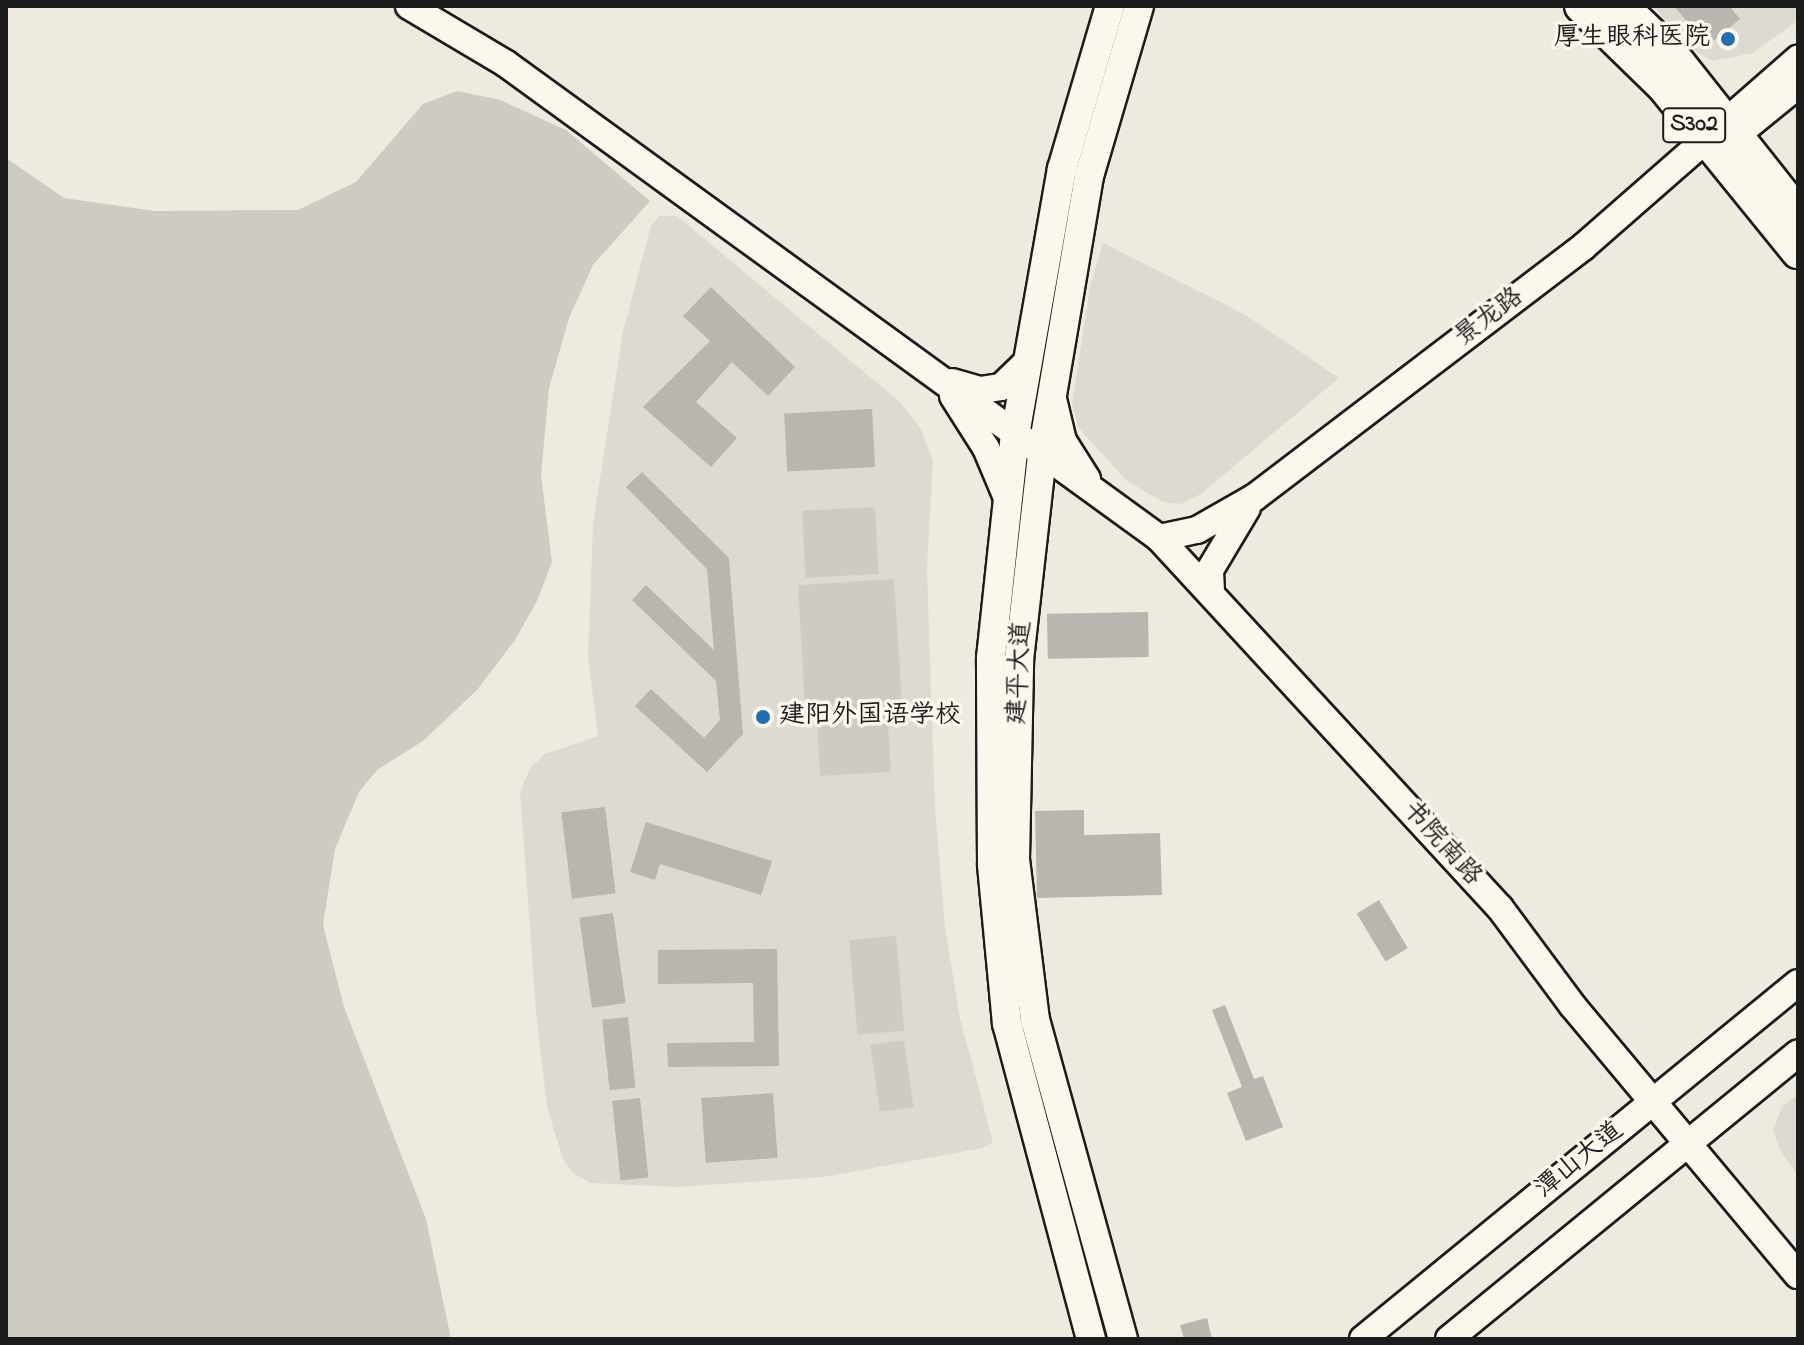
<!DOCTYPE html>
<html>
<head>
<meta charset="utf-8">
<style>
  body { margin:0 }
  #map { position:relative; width:1804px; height:1345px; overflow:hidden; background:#eeeadf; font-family:"Indie Flower","LXGW WenKai TC",sans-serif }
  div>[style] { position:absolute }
  .built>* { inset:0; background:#dedad1 }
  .green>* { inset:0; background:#ceccc2; transform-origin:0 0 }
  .building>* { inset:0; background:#b9b6af; transform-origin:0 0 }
  .roads { filter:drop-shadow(2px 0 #1c1c1c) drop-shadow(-2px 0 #1c1c1c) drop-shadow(0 2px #1c1c1c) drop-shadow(0 -2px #1c1c1c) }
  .secondary>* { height:26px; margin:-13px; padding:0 13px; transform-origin:13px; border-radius:13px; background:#fbf7ec }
  .primary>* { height:28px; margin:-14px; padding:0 14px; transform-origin:14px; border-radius:14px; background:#fbf7ec }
  .highway>* { height:32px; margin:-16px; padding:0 16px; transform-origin:16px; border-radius:16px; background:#fbf7ec }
  .dots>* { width:22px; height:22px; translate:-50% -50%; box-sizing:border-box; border:4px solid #fbf7ec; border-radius:50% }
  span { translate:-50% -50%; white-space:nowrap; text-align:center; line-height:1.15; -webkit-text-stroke:7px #fbf7ec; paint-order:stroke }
  .shield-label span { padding:2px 6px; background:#fbf7ec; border:2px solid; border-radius:6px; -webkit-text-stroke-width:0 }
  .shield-label { font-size:24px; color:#1c1c1c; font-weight:700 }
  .poi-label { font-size:26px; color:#1c1c1c }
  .right { translate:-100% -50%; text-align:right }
  .left { translate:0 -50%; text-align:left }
  .street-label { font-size:26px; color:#1c1c1c }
  .frame { position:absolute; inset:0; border:8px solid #1c1c1c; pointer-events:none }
</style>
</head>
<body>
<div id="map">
  <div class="built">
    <div style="clip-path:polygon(1652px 6px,1798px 6px,1798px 20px,1753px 53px,1713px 61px,1695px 51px)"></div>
    <div style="clip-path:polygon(659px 216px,677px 216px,900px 402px,921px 429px,933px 461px,927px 568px,935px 807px,945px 927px,960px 1018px,993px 1142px,983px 1148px,823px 1177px,678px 1187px,591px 1183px,574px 1174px,563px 1159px,547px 1107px,536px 1012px,520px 792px,530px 768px,545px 754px,598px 736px,588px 658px,593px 524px,623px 331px,651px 226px)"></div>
    <div style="clip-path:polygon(1103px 243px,1244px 314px,1339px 378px,1201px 494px,1181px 504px,1163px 502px,1126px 480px,1079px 428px,1072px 404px,1090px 287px)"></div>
    <div style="clip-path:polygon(1798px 1094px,1798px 1175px,1780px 1151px,1773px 1130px,1782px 1107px)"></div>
  </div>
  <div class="green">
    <div style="clip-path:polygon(457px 91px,500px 100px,566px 130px,650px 201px,593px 265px,569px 318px,549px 388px,541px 475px,552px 562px,537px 601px,515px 640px,477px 690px,423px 741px,377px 770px,359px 792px,335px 849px,323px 925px,344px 1007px,426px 1219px,451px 1339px,6px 1339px,6px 158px,64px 198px,155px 211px,298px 210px,356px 182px,423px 104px)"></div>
    <div style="left:875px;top:507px;width:67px;height:73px;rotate:87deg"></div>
    <div style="clip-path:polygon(894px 579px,902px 703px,887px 705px,891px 772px,820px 776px,816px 709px,805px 709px,798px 585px)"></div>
    <div style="left:896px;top:936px;width:95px;height:47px;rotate:85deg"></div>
    <div style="left:904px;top:1040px;width:68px;height:34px;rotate:82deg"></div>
  </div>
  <div class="building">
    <div style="clip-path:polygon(1674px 6px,1729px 6px,1740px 19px,1707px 46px)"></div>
    <div style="clip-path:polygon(711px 287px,795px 367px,768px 396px,732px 362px,696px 402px,737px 438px,711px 467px,643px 407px,710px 341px,683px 316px)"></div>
    <div style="left:872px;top:409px;width:58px;height:88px;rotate:87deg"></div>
    <div style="clip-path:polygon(642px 472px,729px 558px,743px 734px,707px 772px,635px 706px,651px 689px,704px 738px,720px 720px,716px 681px,632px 600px,646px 585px,714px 650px,707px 569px,626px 487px)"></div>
    <div style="left:1148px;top:612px;width:45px;height:101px;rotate:89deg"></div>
    <div style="left:605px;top:807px;width:87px;height:44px;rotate:83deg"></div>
    <div style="clip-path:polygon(1084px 810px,1084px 835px,1160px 833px,1162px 895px,1037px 898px,1035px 811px)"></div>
    <div style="clip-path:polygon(646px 822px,772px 861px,761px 895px,660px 864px,655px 880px,630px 872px)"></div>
    <div style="left:1379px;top:900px;width:56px;height:26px;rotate:59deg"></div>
    <div style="left:613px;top:913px;width:91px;height:34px;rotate:82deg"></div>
    <div style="clip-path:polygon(777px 949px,779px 1066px,668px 1067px,667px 1043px,754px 1042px,753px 983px,658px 984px,658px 950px)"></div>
    <div style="clip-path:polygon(1225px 1005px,1254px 1079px,1263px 1076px,1283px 1127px,1246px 1141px,1227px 1093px,1242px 1087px,1212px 1010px)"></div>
    <div style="left:628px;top:1017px;width:71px;height:26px;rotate:84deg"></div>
    <div style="left:773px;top:1093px;width:65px;height:72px;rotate:86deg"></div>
    <div style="left:640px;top:1098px;width:80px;height:28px;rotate:84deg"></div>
    <div style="clip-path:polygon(1207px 1318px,1212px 1339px,1184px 1339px,1180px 1325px)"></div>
  </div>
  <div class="roads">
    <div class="secondary">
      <div style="left:409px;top:6px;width:112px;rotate:30.7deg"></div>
      <div style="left:505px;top:63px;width:808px;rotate:35.99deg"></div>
      <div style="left:1159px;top:538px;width:503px;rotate:47.34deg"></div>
      <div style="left:1500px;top:908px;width:121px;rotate:53.4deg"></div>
      <div style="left:1572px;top:1005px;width:352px;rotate:50.1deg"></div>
      <div style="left:1722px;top:147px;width:98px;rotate:-39.2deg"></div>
      <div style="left:952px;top:382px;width:29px;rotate:16deg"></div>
      <div style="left:980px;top:390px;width:21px;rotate:-8deg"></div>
      <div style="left:1001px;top:387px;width:37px;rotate:-44deg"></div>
      <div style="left:953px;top:396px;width:62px;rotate:57.6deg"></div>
      <div style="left:986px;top:448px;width:56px;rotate:67.1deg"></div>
      <div style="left:1053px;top:399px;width:43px;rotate:76.6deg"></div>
      <div style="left:1063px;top:441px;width:45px;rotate:57.7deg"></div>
      <div style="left:1159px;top:538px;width:39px;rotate:-12deg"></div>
      <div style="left:1197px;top:530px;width:67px;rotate:-29.6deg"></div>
      <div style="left:1255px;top:497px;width:412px;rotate:-37.3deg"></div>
      <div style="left:1583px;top:247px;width:286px;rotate:-41.2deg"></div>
      <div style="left:1211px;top:591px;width:21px;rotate:-93deg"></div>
      <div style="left:1210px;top:570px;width:72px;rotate:-59.2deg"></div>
      <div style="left:1363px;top:1339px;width:562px;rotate:-39.3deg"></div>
      <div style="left:1449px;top:1339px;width:451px;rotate:-39.3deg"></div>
    </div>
    <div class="primary">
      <div style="left:1091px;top:1339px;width:326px;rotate:-104.9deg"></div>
      <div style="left:1007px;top:1024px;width:161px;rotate:-95.4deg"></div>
      <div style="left:992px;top:864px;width:206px;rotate:-90.3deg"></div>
      <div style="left:991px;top:658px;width:224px;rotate:-83.9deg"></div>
      <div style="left:1015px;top:435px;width:270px;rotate:-80deg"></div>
      <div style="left:1062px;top:169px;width:170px;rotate:-73.6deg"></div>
      <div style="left:1123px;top:1339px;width:331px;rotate:-105.4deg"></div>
      <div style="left:1035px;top:1020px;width:162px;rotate:-97.1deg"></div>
      <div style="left:1015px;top:859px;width:199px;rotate:-88.8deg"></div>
      <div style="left:1019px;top:660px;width:207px;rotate:-83.6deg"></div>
      <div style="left:1042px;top:454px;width:282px;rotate:-80.4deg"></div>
      <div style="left:1089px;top:176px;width:177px;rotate:-73.6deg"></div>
    </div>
    <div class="highway">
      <div style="left:1581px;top:6px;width:115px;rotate:44.3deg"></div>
      <div style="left:1663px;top:86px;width:214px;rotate:50.9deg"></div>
      <div style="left:1622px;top:6px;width:68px;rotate:43.8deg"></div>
      <div style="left:1671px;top:53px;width:204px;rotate:51.6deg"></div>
    </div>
  </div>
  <div class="dots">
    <div style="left:1728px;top:39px;background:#1f6fb2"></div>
    <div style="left:763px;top:717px;background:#1f6fb2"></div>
  </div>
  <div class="shield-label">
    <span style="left:1694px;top:125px">S302</span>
  </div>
  <div class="poi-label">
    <span class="right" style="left:1710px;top:39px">厚生眼科医院</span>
    <span class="left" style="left:779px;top:717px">建阳外国语学校</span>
  </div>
  <div class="street-label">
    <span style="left:1490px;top:318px;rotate:-37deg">景龙路</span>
    <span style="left:1021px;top:673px;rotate:-87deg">建平大道</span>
    <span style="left:1441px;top:844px;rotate:48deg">书院南路</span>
    <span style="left:1580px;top:1161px;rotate:-39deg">潭山大道</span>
  </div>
  <div class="frame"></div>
</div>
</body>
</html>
